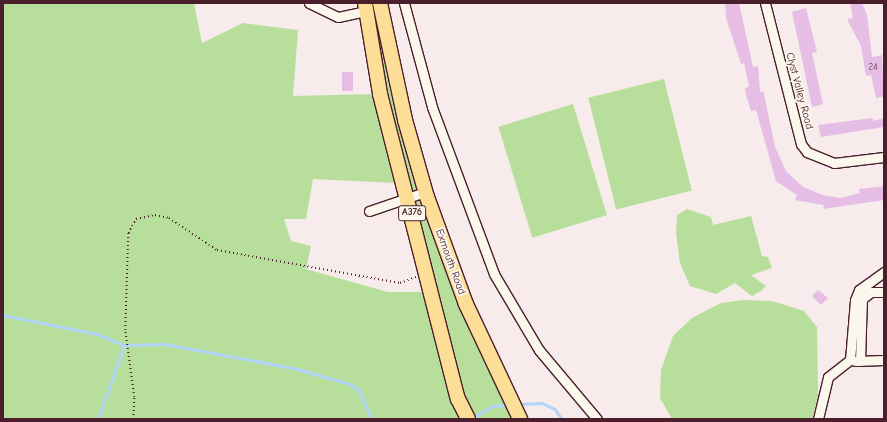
<!DOCTYPE html>
<html>
<head>
<meta charset="utf-8">
<style>
  body { margin:0 }
  #map { position:relative; width:887px; height:422px; overflow:hidden; background:#f7ebeb; font-family:"Comic Neue",sans-serif }
  div>[style] { position:absolute }
  .green>* { inset:0; background:#b7df9b; transform-origin:0 0 }
  .stream>* { height:2.5px; margin:-1.25px; padding:0 1.25px; transform-origin:1.25px; border-radius:1.25px; background:#b0d5f9 }
  .building>* { inset:0; background:#e5bde5; transform-origin:0 0 }
  .path>* { height:1.5px; margin-top:-0.75px; transform-origin:0; background:repeating-linear-gradient(90deg,#4a1f2b 0 1px,transparent 0 4px) }
  .roads { filter:drop-shadow(1px 0 #4a1f2b) drop-shadow(-1px 0 #4a1f2b) drop-shadow(0 1px #4a1f2b) drop-shadow(0 -1px #4a1f2b) }
  .minor>* { height:9px; margin:-4.5px; padding:0 4.5px; transform-origin:4.5px; border-radius:4.5px; background:#fbf7ec }
  .highway>* { height:14px; margin:-7px; padding:0 7px; transform-origin:7px; border-radius:7px; background:#fdde96 }
  span { translate:-50% -50%; white-space:nowrap; text-align:center; line-height:1.15; -webkit-text-stroke:4px #fbf7ec; paint-order:stroke }
  .number-label { font-size:9px; color:#71465a }
  .number-label span { -webkit-text-stroke-width:0 }
  .shield-label span { padding:1px 3px; background:#fbf7ec; border:1px solid; border-radius:3px; -webkit-text-stroke-width:0 }
  .shield-label { font-size:10px; color:#4a1f2b; font-weight:700 }
  .street-label { font-size:11px; color:#4a1f2b }
  .frame { position:absolute; inset:0; border:4px solid #4a1f2b; pointer-events:none }
</style>
</head>
<body>
<div id="map">
  <div class="green">
    <div style="clip-path:polygon(3px 3px,194px 3px,202px 43px,243px 23px,298px 30px,293px 96px,377px 94px,396px 183px,313px 179px,306px 219px,284px 219px,291px 241px,311px 246px,306px 269px,388px 292px,422px 292px,453px 403px,462px 419px,3px 419px)"></div>
    <div style="clip-path:polygon(370px 3px,375px 3px,394px 97px,516px 419px,473px 419px,461px 398px,392px 128px)"></div>
    <div style="left:664px;top:79px;width:115px;height:78px;rotate:76deg"></div>
    <div style="left:573px;top:104px;width:116px;height:78px;rotate:73deg"></div>
    <div style="clip-path:polygon(687px 209px,711px 217px,713px 225px,751px 216px,762px 256px,768px 257px,772px 268px,751px 275px,766px 286px,761px 291px,752px 296px,735px 283px,716px 294px,690px 286px,680px 263px,676px 233px,677px 215px)"></div>
    <div style="clip-path:polygon(744px 300px,772px 301px,804px 311px,817px 327px,818px 396px,812px 419px,672px 419px,660px 398px,661px 370px,673px 336px,692px 318px,721px 303px)"></div>
  </div>
  <div class="stream">
    <div style="left:3px;top:315px;width:96px;rotate:11.4deg"></div>
    <div style="left:97px;top:334px;width:29px;rotate:22deg"></div>
    <div style="left:124px;top:345px;width:41px;rotate:-1.4deg"></div>
    <div style="left:165px;top:344px;width:135px;rotate:10.6deg"></div>
    <div style="left:298px;top:369px;width:54px;rotate:16.1deg"></div>
    <div style="left:350px;top:384px;width:11px;rotate:34deg"></div>
    <div style="left:359px;top:390px;width:32px;rotate:66deg"></div>
    <div style="left:517px;top:404px;width:25px;rotate:-2deg"></div>
    <div style="left:542px;top:403px;width:14px;rotate:25deg"></div>
    <div style="left:555px;top:409px;width:12px;rotate:55deg"></div>
    <div style="left:472px;top:418px;width:24px;rotate:-30deg"></div>
    <div style="left:493px;top:406px;width:15px;rotate:-4deg"></div>
    <div style="left:98px;top:419px;width:78px;rotate:-70.6deg"></div>
  </div>
  <div class="building">
    <div style="clip-path:polygon(725px 3px,739px 3px,753px 67px,758px 66px,760px 92px,763px 91px,765px 99px,775px 147px,786px 171px,803px 187px,823px 195px,841px 198px,860px 193px,859px 189px,884px 186px,884px 200px,823px 209px,824px 205px,795px 200px,797px 195px,776px 181px,756px 110px,751px 111px,746px 95px,745px 88px,749px 87px,744px 63px,741px 64px,726px 18px)"></div>
    <div style="clip-path:polygon(850px 3px,862px 3px,867px 15px,872px 57px,882px 55px,884px 96px,876px 98px,871px 75px,866px 76px,861px 46px,847px 19px,853px 18px)"></div>
    <div style="clip-path:polygon(806px 8px,817px 52px,812px 53px,823px 104px,812px 107px,792px 12px)"></div>
    <div style="left:342px;top:72px;width:11px;height:19px"></div>
    <div style="clip-path:polygon(872px 118px,873px 121px,884px 118px,884px 127px,821px 137px,818px 125px)"></div>
    <div style="clip-path:polygon(818px 290px,828px 298px,821px 305px,812px 296px)"></div>
  </div>
  <div class="path">
    <div style="left:133px;top:419px;width:22px;rotate:-87deg"></div>
    <div style="left:134px;top:397px;width:68px;rotate:-97.7deg"></div>
    <div style="left:125px;top:330px;width:97px;rotate:-88.2deg"></div>
    <div style="left:128px;top:233px;width:16px;rotate:-60deg"></div>
    <div style="left:136px;top:219px;width:19px;rotate:-12deg"></div>
    <div style="left:155px;top:215px;width:14px;rotate:12deg"></div>
    <div style="left:169px;top:218px;width:58px;rotate:33.7deg"></div>
    <div style="left:217px;top:250px;width:186px;rotate:10.2deg"></div>
    <div style="left:400px;top:283px;width:17px;rotate:-21deg"></div>
  </div>
  <div class="roads">
    <div class="minor">
      <div style="left:309px;top:3px;width:32px;rotate:26deg"></div>
      <div style="left:338px;top:17px;width:29px;rotate:-12deg"></div>
      <div style="left:404px;top:3px;width:108px;rotate:74.9deg"></div>
      <div style="left:432px;top:107px;width:178px;rotate:69.6deg"></div>
      <div style="left:494px;top:274px;width:88px;rotate:59.4deg"></div>
      <div style="left:539px;top:350px;width:90px;rotate:50deg"></div>
      <div style="left:765px;top:3px;width:146px;rotate:75.7deg"></div>
      <div style="left:801px;top:144px;width:10px;rotate:53deg"></div>
      <div style="left:807px;top:152px;width:29px;rotate:22deg"></div>
      <div style="left:834px;top:163px;width:50px;rotate:-6.8deg"></div>
      <div style="left:369px;top:211px;width:59px;rotate:-18.7deg"></div>
      <div style="left:855px;top:361px;width:29px;rotate:-2deg"></div>
      <div style="left:860px;top:361px;width:62px;rotate:-88.2deg"></div>
      <div style="left:862px;top:299px;width:11px;rotate:-38deg"></div>
      <div style="left:871px;top:292px;width:13px"></div>
      <div style="left:818px;top:419px;width:43px;rotate:-76.6deg"></div>
      <div style="left:828px;top:377px;width:28px;rotate:-38deg"></div>
      <div style="left:850px;top:360px;width:60px;rotate:-85.2deg"></div>
      <div style="left:855px;top:300px;width:11px;rotate:-68deg"></div>
      <div style="left:859px;top:290px;width:31px;rotate:-36deg"></div>
    </div>
    <div class="highway">
      <div style="left:365px;top:3px;width:92px;rotate:80.6deg"></div>
      <div style="left:380px;top:94px;width:315px;rotate:75.7deg"></div>
      <div style="left:458px;top:399px;width:22px;rotate:63deg"></div>
      <div style="left:380px;top:3px;width:120px;rotate:77.9deg"></div>
      <div style="left:405px;top:120px;width:80px;rotate:74.1deg"></div>
      <div style="left:427px;top:197px;width:114px;rotate:70deg"></div>
      <div style="left:466px;top:304px;width:127px;rotate:64.8deg"></div>
    </div>
  </div>
  <div class="number-label">
    <span style="left:873px;top:67px">24</span>
  </div>
  <div class="shield-label">
    <span style="left:412px;top:213px">A376</span>
  </div>
  <div class="street-label">
    <span style="left:799px;top:91px;rotate:75deg">Clyst Valley Road</span>
    <span style="left:450px;top:262px;rotate:70deg">Exmouth Road</span>
  </div>
  <div class="frame"></div>
</div>
</body>
</html>
